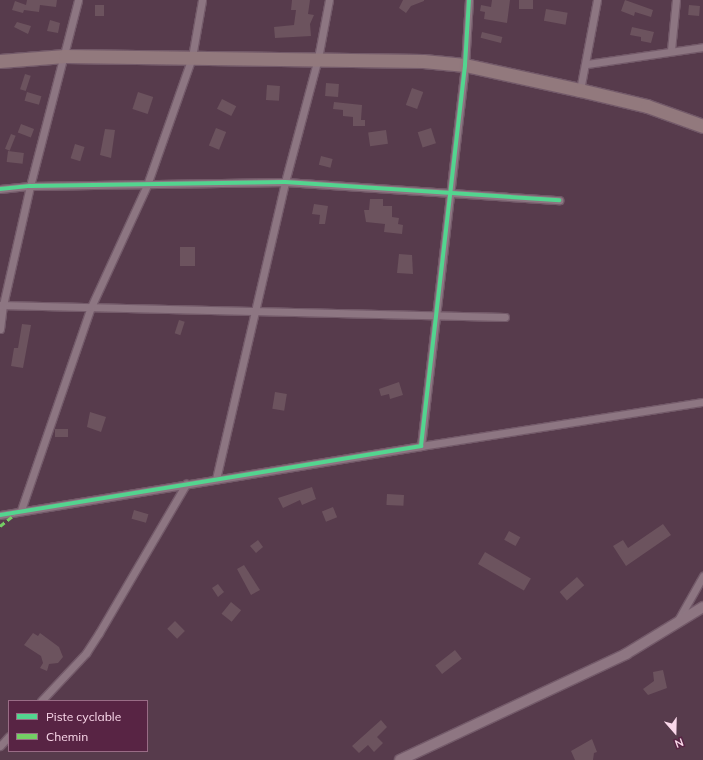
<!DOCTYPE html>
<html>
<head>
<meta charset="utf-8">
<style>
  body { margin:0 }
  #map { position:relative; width:703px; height:760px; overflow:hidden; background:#573b4c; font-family:Mulish,sans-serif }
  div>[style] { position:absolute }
  .building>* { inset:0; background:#6c535e; transform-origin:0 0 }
  .roads { filter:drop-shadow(1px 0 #735a69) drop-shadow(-1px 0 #735a69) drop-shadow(0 1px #735a69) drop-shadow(0 -1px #735a69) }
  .street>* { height:7px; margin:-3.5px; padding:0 3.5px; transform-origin:3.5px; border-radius:3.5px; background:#8d7682 }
  .secondary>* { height:10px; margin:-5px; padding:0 5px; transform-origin:5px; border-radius:5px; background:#8e7682 }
  .highway>* { height:13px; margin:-6.5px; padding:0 6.5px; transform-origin:6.5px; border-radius:6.5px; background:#92797d }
  .quiet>* { height:3px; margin-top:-1.5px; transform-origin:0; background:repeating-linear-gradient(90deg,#74ce65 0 6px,transparent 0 9px) }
  .cycleway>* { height:4px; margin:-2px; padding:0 2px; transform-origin:2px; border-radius:2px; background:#53d58f }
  span { translate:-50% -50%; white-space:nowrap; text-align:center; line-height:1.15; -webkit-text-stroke:3px #582444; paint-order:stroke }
  .legend { position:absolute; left:8px; top:700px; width:140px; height:52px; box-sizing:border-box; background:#582444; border:1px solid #996c86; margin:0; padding:5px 7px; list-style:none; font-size:12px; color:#fad8ea }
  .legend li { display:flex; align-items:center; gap:8px; height:20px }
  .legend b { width:20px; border:1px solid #996c86 }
  .north { position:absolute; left:655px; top:712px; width:40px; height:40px; -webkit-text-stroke:3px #582444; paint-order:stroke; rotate:160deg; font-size:11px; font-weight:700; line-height:16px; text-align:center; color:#fad8ea }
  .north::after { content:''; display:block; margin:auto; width:14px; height:18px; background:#fad8ea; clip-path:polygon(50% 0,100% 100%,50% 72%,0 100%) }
</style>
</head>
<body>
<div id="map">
  <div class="building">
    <div style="clip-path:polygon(27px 0,57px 0,56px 7px,40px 5px,39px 12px,24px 10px,23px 13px,12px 10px,15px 1px,26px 5px)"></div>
    <div style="clip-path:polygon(292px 0,310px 0,308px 14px,314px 15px,310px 24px,311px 36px,275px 38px,274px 27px,294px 25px,296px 10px,291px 10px)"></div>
    <div style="clip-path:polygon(403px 0,424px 0,424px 1px,411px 6px,406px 13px,399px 8px)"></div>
    <div style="clip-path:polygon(492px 0,510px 0,507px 23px,484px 19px,485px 12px,480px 11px,481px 5px,491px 7px)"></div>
    <div style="left:519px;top:0;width:14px;height:9px"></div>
    <div style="clip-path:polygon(625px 0,653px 10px,651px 17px,635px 12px,634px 16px,621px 11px)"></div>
    <div style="left:95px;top:5px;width:9px;height:11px"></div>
    <div style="left:689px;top:5px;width:11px;height:10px;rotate:5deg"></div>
    <div style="left:546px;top:9px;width:22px;height:12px;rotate:10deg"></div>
    <div style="clip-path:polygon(50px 20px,60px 23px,58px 33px,47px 31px)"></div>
    <div style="clip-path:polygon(17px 22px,31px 26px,28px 34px,14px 27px)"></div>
    <div style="clip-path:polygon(632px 27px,654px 32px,651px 43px,641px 41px,641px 37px,630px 35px)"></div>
    <div style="left:482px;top:32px;width:21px;height:6px;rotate:14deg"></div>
    <div style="left:25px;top:74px;width:6px;height:16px;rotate:18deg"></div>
    <div style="left:326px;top:83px;width:13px;height:13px;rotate:4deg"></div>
    <div style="left:267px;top:85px;width:13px;height:15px;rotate:4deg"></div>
    <div style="left:412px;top:88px;width:12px;height:18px;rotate:20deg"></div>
    <div style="left:27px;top:92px;width:15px;height:9px;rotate:16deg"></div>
    <div style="left:138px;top:92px;width:16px;height:18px;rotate:18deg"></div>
    <div style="left:222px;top:99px;width:16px;height:11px;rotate:27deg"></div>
    <div style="clip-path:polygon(334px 102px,362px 105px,361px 120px,365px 120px,365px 126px,353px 126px,353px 117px,343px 116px,343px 110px,333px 109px)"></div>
    <div style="left:21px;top:124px;width:14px;height:9px;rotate:21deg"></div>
    <div style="left:216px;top:128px;width:11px;height:19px;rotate:22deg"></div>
    <div style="left:431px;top:128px;width:16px;height:14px;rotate:72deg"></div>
    <div style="clip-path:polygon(105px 129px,115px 130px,111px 158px,100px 155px)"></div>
    <div style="left:386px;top:130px;width:14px;height:18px;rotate:82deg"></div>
    <div style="left:11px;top:134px;width:5px;height:16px;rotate:22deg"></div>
    <div style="left:75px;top:144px;width:10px;height:15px;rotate:17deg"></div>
    <div style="left:8px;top:151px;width:16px;height:11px;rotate:7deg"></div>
    <div style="left:321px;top:156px;width:12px;height:9px;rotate:14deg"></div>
    <div style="clip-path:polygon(370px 199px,383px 199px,383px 206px,392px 206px,392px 217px,399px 218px,398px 224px,403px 225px,402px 234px,384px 232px,385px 224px,366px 222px,364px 210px,369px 210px)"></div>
    <div style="clip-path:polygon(314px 204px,328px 206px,325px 224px,319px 224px,320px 215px,312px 214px)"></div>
    <div style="left:180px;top:247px;width:15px;height:19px"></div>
    <div style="clip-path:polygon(399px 254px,412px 255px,413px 274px,397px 273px)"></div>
    <div style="left:179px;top:320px;width:6px;height:14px;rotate:18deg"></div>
    <div style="clip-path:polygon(22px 324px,31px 325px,23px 368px,11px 366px,14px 348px,18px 348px)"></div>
    <div style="clip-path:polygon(399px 382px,403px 395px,390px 399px,389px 394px,381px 396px,379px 389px)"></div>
    <div style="left:275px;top:392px;width:12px;height:17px;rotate:9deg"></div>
    <div style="clip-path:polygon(90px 412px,106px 417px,101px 432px,87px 427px)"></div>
    <div style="left:55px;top:429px;width:13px;height:8px"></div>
    <div style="clip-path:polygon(312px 487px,316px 499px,302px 505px,300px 500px,283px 508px,278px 498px)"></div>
    <div style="left:387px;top:494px;width:17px;height:11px;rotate:3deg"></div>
    <div style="left:333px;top:507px;width:11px;height:12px;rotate:68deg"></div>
    <div style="left:134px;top:510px;width:15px;height:9px;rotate:16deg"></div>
    <div style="clip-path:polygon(663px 524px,671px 535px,626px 566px,613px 546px,623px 540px,628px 548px)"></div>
    <div style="left:509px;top:531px;width:13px;height:10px;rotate:29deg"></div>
    <div style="clip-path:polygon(258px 540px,263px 547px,256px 553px,250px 546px)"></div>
    <div style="left:485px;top:552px;width:53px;height:14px;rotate:30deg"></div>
    <div style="clip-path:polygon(244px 565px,260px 590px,251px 595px,237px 569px)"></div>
    <div style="left:577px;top:577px;width:11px;height:23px;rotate:49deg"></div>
    <div style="clip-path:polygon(218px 584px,224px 592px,218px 597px,212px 588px)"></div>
    <div style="left:231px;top:602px;width:13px;height:15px;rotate:39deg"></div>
    <div style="left:175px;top:621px;width:14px;height:11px;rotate:45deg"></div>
    <div style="clip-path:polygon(33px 633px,38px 636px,40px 633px,59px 647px,63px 657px,58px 663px,49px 664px,47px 671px,40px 668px,43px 663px,41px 656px,24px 645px)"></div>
    <div style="left:455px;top:650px;width:11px;height:25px;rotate:52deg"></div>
    <div style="clip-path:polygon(663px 670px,667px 688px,648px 695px,643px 689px,654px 681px,653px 672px)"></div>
    <div style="clip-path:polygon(381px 720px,387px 727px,377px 737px,383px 743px,374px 752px,368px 745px,359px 753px,352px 746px)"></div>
    <div style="clip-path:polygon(592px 739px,597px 752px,594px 753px,593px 760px,575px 760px,571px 751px)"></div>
  </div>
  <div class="roads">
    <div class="street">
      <div style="left:671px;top:50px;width:50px;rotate:-84.3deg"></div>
      <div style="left:587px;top:64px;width:117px;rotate:-8.3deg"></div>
      <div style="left:580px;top:90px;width:92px;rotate:-79.3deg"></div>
      <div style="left:0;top:189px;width:30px;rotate:-6deg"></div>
      <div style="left:30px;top:186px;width:255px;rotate:-0.9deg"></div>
      <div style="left:285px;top:182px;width:275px;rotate:3.8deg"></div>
      <div style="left:0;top:305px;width:505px;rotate:1.36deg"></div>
      <div style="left:0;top:329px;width:24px;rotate:-83deg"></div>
      <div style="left:3px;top:305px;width:122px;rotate:-77.2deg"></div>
      <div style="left:30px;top:186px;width:192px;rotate:-75.5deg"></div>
      <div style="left:421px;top:446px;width:285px;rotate:-8.9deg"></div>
      <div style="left:216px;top:479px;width:305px;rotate:-76.9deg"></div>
      <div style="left:285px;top:182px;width:128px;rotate:-75.1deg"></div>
      <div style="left:318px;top:58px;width:59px;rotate:-79.3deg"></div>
      <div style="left:21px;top:510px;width:215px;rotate:-71deg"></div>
      <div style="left:91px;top:307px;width:134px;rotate:-65.3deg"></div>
      <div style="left:147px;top:185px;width:136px;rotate:-70.6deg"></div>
      <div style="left:192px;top:57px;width:58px;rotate:-80deg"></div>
      <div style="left:0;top:515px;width:427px;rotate:-9.3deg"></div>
      <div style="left:421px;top:446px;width:384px;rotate:-83.4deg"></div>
      <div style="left:465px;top:65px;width:65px;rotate:-86.5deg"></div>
      <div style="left:677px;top:622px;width:53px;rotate:-60.5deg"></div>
      <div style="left:41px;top:701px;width:66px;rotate:-46.8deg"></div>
      <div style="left:86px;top:653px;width:24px;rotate:-57deg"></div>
      <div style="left:99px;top:633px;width:173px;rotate:-59.7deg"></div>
      <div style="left:0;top:746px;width:13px;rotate:-48deg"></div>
    </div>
    <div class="secondary">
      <div style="left:400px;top:760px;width:250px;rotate:-25.1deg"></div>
      <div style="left:626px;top:654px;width:90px;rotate:-31.4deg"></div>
    </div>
    <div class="highway">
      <div style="left:0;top:61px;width:65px;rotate:-4.4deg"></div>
      <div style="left:65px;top:56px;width:358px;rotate:0.8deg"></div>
      <div style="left:423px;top:61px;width:42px;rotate:5.4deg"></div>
      <div style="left:465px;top:65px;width:118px;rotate:12.3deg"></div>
      <div style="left:580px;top:90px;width:69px;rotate:13.4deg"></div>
      <div style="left:647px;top:106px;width:59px;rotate:19.7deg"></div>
    </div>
  </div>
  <div class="quiet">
    <div style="left:0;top:526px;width:18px;rotate:-38deg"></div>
  </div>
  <div class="cycleway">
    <div style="left:0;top:189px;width:30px;rotate:-6deg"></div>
    <div style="left:30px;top:186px;width:255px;rotate:-0.9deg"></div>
    <div style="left:285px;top:182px;width:275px;rotate:3.8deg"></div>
    <div style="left:0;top:515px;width:427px;rotate:-9.3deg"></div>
    <div style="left:421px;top:446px;width:384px;rotate:-83.4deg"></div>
    <div style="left:465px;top:65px;width:65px;rotate:-86.5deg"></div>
  </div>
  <ul class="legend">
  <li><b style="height:5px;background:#53d58f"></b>Piste cyclable</li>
  <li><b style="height:5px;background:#74ce65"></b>Chemin</li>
  </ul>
  <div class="north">N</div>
</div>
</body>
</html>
